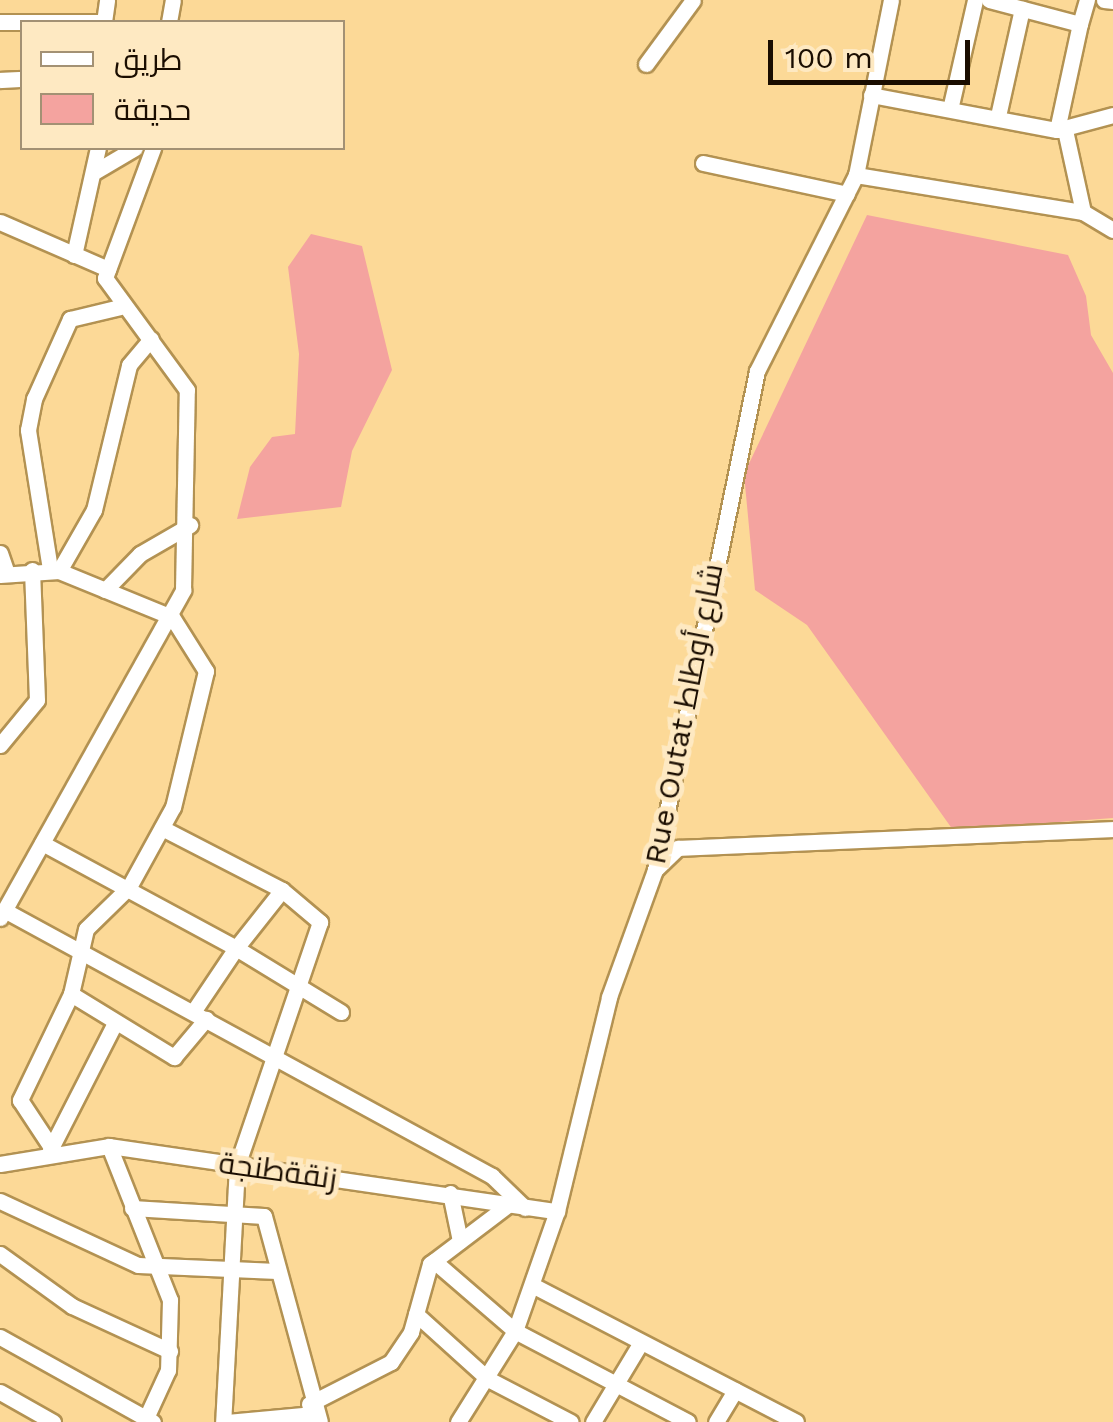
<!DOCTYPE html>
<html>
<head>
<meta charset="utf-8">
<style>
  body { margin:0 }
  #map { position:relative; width:1113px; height:1422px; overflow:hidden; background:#fcd997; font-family:"Work Sans",Cairo,sans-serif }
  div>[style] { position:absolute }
  .green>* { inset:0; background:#f4a39f }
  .roads { filter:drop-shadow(2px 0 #b39252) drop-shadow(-2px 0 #b39252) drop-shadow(0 2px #b39252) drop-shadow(0 -2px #b39252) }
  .minor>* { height:15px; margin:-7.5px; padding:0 7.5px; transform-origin:7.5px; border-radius:7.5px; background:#fff }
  span { translate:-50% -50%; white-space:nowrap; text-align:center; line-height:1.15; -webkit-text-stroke:10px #fee9c2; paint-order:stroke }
  .street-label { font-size:30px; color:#1a0d00 }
  .legend { position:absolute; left:20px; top:20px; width:325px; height:130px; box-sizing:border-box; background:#fee9c2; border:2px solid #a39174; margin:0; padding:12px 18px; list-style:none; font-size:30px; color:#1a0d00 }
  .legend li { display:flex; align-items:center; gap:20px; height:50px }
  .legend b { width:50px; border:2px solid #a39174 }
  .scale { position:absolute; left:768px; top:40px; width:202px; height:45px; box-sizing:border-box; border:5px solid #1a0d00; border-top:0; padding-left:12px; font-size:30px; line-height:35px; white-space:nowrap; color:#1a0d00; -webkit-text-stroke:8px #fee9c2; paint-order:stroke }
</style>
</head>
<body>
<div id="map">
  <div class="green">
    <div style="clip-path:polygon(867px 215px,1068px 255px,1086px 296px,1091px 335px,1113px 373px,1113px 818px,953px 830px,807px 625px,755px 590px,744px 474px)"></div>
    <div style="clip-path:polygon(311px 234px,362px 246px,392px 370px,352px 451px,341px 507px,237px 519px,250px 467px,272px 437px,295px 434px,299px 354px,288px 267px)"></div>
  </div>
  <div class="roads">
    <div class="minor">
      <div style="left:989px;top:0;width:94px;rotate:14.8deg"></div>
      <div style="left:1080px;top:24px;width:25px;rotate:-74deg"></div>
      <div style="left:1104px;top:0;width:9px;rotate:6deg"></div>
      <div style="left:0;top:22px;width:104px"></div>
      <div style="left:104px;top:22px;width:22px;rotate:-82deg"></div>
      <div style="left:169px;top:22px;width:22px;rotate:-80deg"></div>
      <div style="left:646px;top:64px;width:79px;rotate:-53.7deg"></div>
      <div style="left:0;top:80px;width:22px;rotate:-3deg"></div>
      <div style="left:871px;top:95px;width:189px;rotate:10.7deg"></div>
      <div style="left:1057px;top:130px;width:58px;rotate:-15deg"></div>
      <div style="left:951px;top:105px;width:108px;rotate:-77.1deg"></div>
      <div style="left:998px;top:116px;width:110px;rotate:-77.4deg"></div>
      <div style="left:1057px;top:130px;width:108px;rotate:-77.8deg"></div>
      <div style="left:1065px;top:130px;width:84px;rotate:77.6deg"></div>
      <div style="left:1083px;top:212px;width:35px;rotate:31deg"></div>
      <div style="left:703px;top:163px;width:147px;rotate:12.1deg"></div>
      <div style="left:96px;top:171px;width:45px;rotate:-30.5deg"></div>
      <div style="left:856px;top:175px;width:230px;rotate:9.3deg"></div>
      <div style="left:0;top:222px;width:118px;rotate:23.5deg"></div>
      <div style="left:74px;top:255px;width:110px;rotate:-77.4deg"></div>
      <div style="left:0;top:553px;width:21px;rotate:71deg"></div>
      <div style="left:50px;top:569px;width:141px;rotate:-99deg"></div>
      <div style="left:28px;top:430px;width:32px;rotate:-79deg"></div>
      <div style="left:34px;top:399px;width:88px;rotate:-65.8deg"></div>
      <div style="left:70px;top:319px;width:51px;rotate:-13.5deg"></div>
      <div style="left:59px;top:571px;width:70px;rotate:-60.2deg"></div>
      <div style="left:94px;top:510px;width:149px;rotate:-76.4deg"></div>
      <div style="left:129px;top:365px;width:34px;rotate:-50deg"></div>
      <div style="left:0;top:575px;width:59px;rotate:-3.9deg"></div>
      <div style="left:59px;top:571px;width:122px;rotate:22.2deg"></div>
      <div style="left:172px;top:617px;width:64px;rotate:57.8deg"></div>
      <div style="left:206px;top:671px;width:140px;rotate:103.6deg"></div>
      <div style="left:173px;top:807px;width:91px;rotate:118.8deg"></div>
      <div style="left:129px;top:887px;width:60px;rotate:135.7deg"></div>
      <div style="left:86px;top:929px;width:67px;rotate:103deg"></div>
      <div style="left:71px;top:994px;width:118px;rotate:115.7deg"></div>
      <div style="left:20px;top:1100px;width:56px;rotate:56.6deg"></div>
      <div style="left:105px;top:590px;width:50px;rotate:-45.8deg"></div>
      <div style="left:140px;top:554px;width:58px;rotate:-30.1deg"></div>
      <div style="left:0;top:745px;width:58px;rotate:-50.6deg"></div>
      <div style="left:37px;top:700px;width:130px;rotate:-92.2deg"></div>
      <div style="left:162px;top:828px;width:135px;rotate:27.3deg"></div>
      <div style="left:282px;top:890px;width:50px;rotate:40.1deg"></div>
      <div style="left:320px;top:922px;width:258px;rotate:108.8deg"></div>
      <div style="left:237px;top:1166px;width:256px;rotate:93.1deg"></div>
      <div style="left:42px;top:843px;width:221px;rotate:28.4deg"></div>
      <div style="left:236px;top:948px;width:77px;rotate:123.9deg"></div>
      <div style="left:655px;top:870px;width:32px;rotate:-44deg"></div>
      <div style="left:678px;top:848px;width:435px;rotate:-2.5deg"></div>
      <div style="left:282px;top:890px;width:74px;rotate:128.4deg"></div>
      <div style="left:236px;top:948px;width:123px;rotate:31.4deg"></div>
      <div style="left:4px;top:910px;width:556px;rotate:28.59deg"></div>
      <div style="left:492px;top:1176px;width:46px;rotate:44.1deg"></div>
      <div style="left:0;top:918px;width:376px;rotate:-60.8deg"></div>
      <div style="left:183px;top:590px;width:200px;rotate:-88.9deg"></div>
      <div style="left:187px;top:390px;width:139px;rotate:-126.2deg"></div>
      <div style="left:105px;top:278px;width:139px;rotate:-69.7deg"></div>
      <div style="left:71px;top:994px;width:121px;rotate:31.5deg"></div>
      <div style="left:174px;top:1057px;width:50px;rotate:-49.9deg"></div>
      <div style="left:109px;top:1146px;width:166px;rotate:68.4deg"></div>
      <div style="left:170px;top:1300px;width:70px;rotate:91.6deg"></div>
      <div style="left:168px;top:1370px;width:53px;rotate:114.6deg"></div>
      <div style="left:50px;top:1150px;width:143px;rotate:-62.9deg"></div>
      <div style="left:0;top:1164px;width:110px;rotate:-9.4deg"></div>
      <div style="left:109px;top:1146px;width:453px;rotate:8.3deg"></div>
      <div style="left:450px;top:1193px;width:49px;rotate:78.2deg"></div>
      <div style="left:0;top:1201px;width:152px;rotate:24.9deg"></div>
      <div style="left:138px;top:1265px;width:139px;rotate:2.5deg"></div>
      <div style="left:132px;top:1208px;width:132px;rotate:3.5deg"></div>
      <div style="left:264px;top:1216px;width:213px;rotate:74.8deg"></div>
      <div style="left:0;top:1254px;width:89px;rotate:35.8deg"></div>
      <div style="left:72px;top:1306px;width:108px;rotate:24.7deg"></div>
      <div style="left:434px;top:1261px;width:107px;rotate:40.8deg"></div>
      <div style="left:515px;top:1331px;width:195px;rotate:27.7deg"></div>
      <div style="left:534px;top:1286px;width:295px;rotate:27.4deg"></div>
      <div style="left:416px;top:1314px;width:97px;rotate:42.1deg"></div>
      <div style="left:488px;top:1379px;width:93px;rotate:27.4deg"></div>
      <div style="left:0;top:1337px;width:175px;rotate:29.1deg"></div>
      <div style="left:0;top:1392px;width:61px;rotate:29.5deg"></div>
      <div style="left:309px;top:1404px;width:92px;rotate:-27.1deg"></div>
      <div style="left:391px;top:1362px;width:36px;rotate:-56deg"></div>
      <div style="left:411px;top:1332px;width:71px;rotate:-74.4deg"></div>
      <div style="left:430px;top:1264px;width:98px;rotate:-37.1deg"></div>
      <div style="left:227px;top:1422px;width:87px;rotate:-5.3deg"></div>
      <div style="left:458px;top:1422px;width:107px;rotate:-57.9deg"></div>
      <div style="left:515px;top:1331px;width:127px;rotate:-70.7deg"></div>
      <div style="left:557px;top:1211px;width:220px;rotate:-76.3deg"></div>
      <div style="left:609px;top:997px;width:135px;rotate:-70.1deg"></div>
      <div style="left:655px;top:870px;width:509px;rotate:-78.45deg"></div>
      <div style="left:757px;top:371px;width:220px;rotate:-63.2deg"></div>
      <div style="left:856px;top:175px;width:178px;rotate:-78.7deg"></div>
      <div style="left:593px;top:1422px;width:93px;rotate:-59deg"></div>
      <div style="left:716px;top:1422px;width:37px;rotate:-59deg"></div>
    </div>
  </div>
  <div class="street-label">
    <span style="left:684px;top:714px;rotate:-79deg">Rue Outat شارع أوطاط</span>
    <span style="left:278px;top:1171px;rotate:8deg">زنقةطنجة</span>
  </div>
  <ul class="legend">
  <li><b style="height:12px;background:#fff"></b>طريق</li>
  <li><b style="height:28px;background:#f4a39f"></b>حديقة</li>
  </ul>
  <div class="scale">100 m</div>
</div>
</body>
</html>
